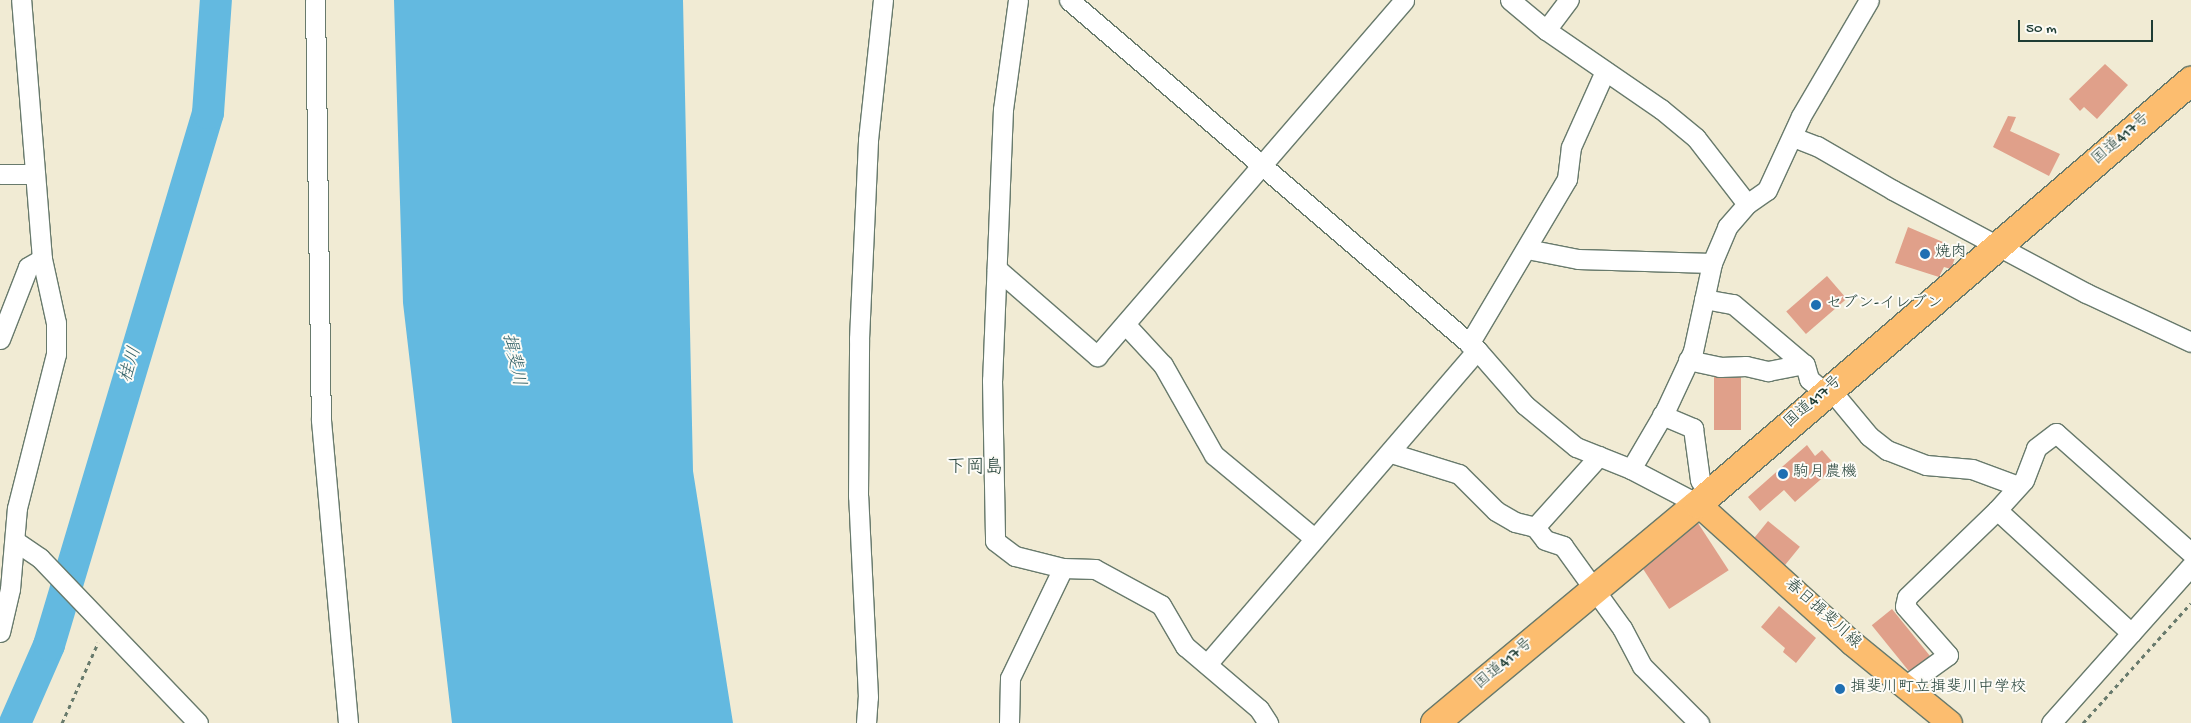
<!DOCTYPE html>
<html>
<head>
<meta charset="utf-8">
<style>
  body { margin:0 }
  #map { position:relative; width:2191px; height:723px; overflow:hidden; background:#f1ebd4; font-family:"Gochi Hand","Klee One",sans-serif }
  div>[style] { position:absolute }
  .water>* { inset:0; background:#63b9e0 }
  .river>* { height:32px; margin:-16px; padding:0 16px; transform-origin:16px; border-radius:16px; background:#63b9e0 }
  .building>* { inset:0; background:#e0a08a; transform-origin:0 0 }
  .path>* { height:3px; margin-top:-1.5px; transform-origin:0; background:repeating-linear-gradient(90deg,#687a6c 0 4px,transparent 0 8px) }
  .roads { filter:drop-shadow(1px 0 #687a6c) drop-shadow(-1px 0 #687a6c) drop-shadow(0 1px #687a6c) drop-shadow(0 -1px #687a6c) }
  .minor>* { height:19px; margin:-9.5px; padding:0 9.5px; transform-origin:9.5px; border-radius:9.5px; background:#fff }
  .major>* { height:24px; margin:-12px; padding:0 12px; transform-origin:12px; border-radius:12px; background:#fcbd6f }
  .highway>* { height:28px; margin:-14px; padding:0 14px; transform-origin:14px; border-radius:14px; background:#fcbd6f }
  .dots>* { width:14px; height:14px; translate:-50% -50%; box-sizing:border-box; border:2px solid #fdfcf7; border-radius:50% }
  span { translate:-50% -50%; white-space:nowrap; text-align:center; line-height:1.15; -webkit-text-stroke:4px #fdfcf7; paint-order:stroke }
  .street-label { font-size:16px; color:#1f3d34 }
  .poi-label { font-size:16px; color:#1f3d34 }
  .left { translate:0 -50%; text-align:left }
  .water-label { font-size:18px; color:#336268; font-style:italic }
  .quarter-label { font-size:19px; color:#1f3d34 }
  .scale { position:absolute; left:2018px; top:20px; width:135px; height:22px; box-sizing:border-box; border:2px solid #1f3d34; border-top:0; padding-left:6px; font-size:15px; line-height:18px; white-space:nowrap; color:#1f3d34; -webkit-text-stroke:4px #fdfcf7; paint-order:stroke }
</style>
</head>
<body>
<div id="map">
  <div class="water">
    <div style="clip-path:polygon(394px 0,683px 0,693px 471px,733px 723px,452px 723px,403px 303px)"></div>
  </div>
  <div class="river">
    <div style="left:15px;top:723px;width:85px;rotate:-66.4deg"></div>
    <div style="left:49px;top:645px;width:555px;rotate:-73.36deg"></div>
    <div style="left:208px;top:113px;width:113px;rotate:-86deg"></div>
  </div>
  <div class="building">
    <div style="clip-path:polygon(2105px 64px,2128px 85px,2097px 119px,2084px 107px,2080px 111px,2069px 99px)"></div>
    <div style="clip-path:polygon(2008px 116px,2016px 117px,2010px 131px,2060px 154px,2049px 176px,1993px 147px)"></div>
    <div style="clip-path:polygon(1908px 227px,1950px 245px,1948px 252px,1956px 255px,1951px 269px,1944px 267px,1939px 277px,1895px 263px)"></div>
    <div style="left:1827px;top:276px;width:30px;height:54px;rotate:49deg"></div>
    <div style="left:1714px;top:372px;width:27px;height:58px"></div>
    <div style="clip-path:polygon(1807px 445px,1815px 456px,1822px 450px,1836px 466px,1795px 502px,1784px 490px,1760px 511px,1748px 497px)"></div>
    <div style="left:1696px;top:520px;width:60px;height:71px;rotate:57deg"></div>
    <div style="left:1768px;top:521px;width:41px;height:29px;rotate:39deg"></div>
    <div style="clip-path:polygon(1779px 606px,1816px 638px,1796px 663px,1783px 652px,1785px 648px,1761px 627px)"></div>
    <div style="left:1892px;top:609px;width:63px;height:26px;rotate:51deg"></div>
  </div>
  <div class="path">
    <div style="left:62px;top:723px;width:88px;rotate:-65.8deg"></div>
    <div style="left:2083px;top:723px;width:161px;rotate:-48deg"></div>
  </div>
  <div class="roads">
    <div class="minor">
      <div style="left:315px;top:0;width:420px;rotate:89.2deg"></div>
      <div style="left:321px;top:420px;width:304px;rotate:84.9deg"></div>
      <div style="left:1018px;top:0;width:110px;rotate:97.8deg"></div>
      <div style="left:1003px;top:109px;width:271px;rotate:92.3deg"></div>
      <div style="left:992px;top:380px;width:161px;rotate:88.9deg"></div>
      <div style="left:995px;top:541px;width:25px;rotate:37deg"></div>
      <div style="left:1015px;top:556px;width:49px;rotate:14deg"></div>
      <div style="left:1063px;top:568px;width:32px;rotate:2deg"></div>
      <div style="left:1095px;top:569px;width:75px;rotate:28.6deg"></div>
      <div style="left:1161px;top:605px;width:48px;rotate:59.7deg"></div>
      <div style="left:1185px;top:646px;width:97px;rotate:40.4deg"></div>
      <div style="left:1259px;top:709px;width:17px;rotate:57deg"></div>
      <div style="left:1069px;top:0;width:538px;rotate:40.62deg"></div>
      <div style="left:1477px;top:350px;width:73px;rotate:48.9deg"></div>
      <div style="left:1525px;top:405px;width:66px;rotate:39.5deg"></div>
      <div style="left:1576px;top:447px;width:59px;rotate:21.8deg"></div>
      <div style="left:1631px;top:469px;width:76px;rotate:27.6deg"></div>
      <div style="left:1510px;top:0;width:47px;rotate:39.8deg"></div>
      <div style="left:1546px;top:30px;width:140px;rotate:34.5deg"></div>
      <div style="left:1661px;top:109px;width:45px;rotate:39.6deg"></div>
      <div style="left:1696px;top:138px;width:83px;rotate:52.3deg"></div>
      <div style="left:1546px;top:30px;width:38px;rotate:-53deg"></div>
      <div style="left:1793px;top:137px;width:26px;rotate:21deg"></div>
      <div style="left:1817px;top:146px;width:88px;rotate:30.1deg"></div>
      <div style="left:1893px;top:190px;width:219px;rotate:28.1deg"></div>
      <div style="left:2086px;top:293px;width:116px;rotate:25deg"></div>
      <div style="left:0;top:174px;width:35px"></div>
      <div style="left:1527px;top:249px;width:52px;rotate:11.1deg"></div>
      <div style="left:1578px;top:259px;width:134px;rotate:1.7deg"></div>
      <div style="left:997px;top:269px;width:133px;rotate:41deg"></div>
      <div style="left:1097px;top:356px;width:470px;rotate:-49.2deg"></div>
      <div style="left:1704px;top:299px;width:29px;rotate:10deg"></div>
      <div style="left:1733px;top:304px;width:94px;rotate:40.3deg"></div>
      <div style="left:1805px;top:365px;width:15px;rotate:74deg"></div>
      <div style="left:1809px;top:379px;width:21px;rotate:41deg"></div>
      <div style="left:1125px;top:324px;width:56px;rotate:47.2deg"></div>
      <div style="left:1163px;top:365px;width:103px;rotate:60.5deg"></div>
      <div style="left:1214px;top:455px;width:130px;rotate:39.7deg"></div>
      <div style="left:0;top:339px;width:77px;rotate:-68.7deg"></div>
      <div style="left:28px;top:267px;width:16px;rotate:-30deg"></div>
      <div style="left:1469px;top:344px;width:192px;rotate:-59.3deg"></div>
      <div style="left:1567px;top:179px;width:32px;rotate:-83deg"></div>
      <div style="left:1571px;top:147px;width:83px;rotate:-65.9deg"></div>
      <div style="left:1688px;top:360px;width:33px;rotate:12deg"></div>
      <div style="left:1720px;top:367px;width:26px;rotate:-2deg"></div>
      <div style="left:1746px;top:366px;width:23px;rotate:13deg"></div>
      <div style="left:1768px;top:371px;width:37px;rotate:-11deg"></div>
      <div style="left:1830px;top:389px;width:61px;rotate:50.3deg"></div>
      <div style="left:1869px;top:436px;width:23px;rotate:38deg"></div>
      <div style="left:1887px;top:450px;width:42px;rotate:21deg"></div>
      <div style="left:1926px;top:465px;width:46px;rotate:5deg"></div>
      <div style="left:1972px;top:469px;width:49px;rotate:20.3deg"></div>
      <div style="left:1662px;top:415px;width:34px;rotate:23deg"></div>
      <div style="left:1693px;top:428px;width:52px;rotate:82.3deg"></div>
      <div style="left:1700px;top:480px;width:17px;rotate:57deg"></div>
      <div style="left:1391px;top:453px;width:71px;rotate:17.2deg"></div>
      <div style="left:1459px;top:474px;width:52px;rotate:45deg"></div>
      <div style="left:1496px;top:511px;width:22px;rotate:30deg"></div>
      <div style="left:1515px;top:522px;width:21px;rotate:14deg"></div>
      <div style="left:1599px;top:456px;width:96px;rotate:132deg"></div>
      <div style="left:1535px;top:527px;width:16px;rotate:52deg"></div>
      <div style="left:1545px;top:540px;width:19px;rotate:18deg"></div>
      <div style="left:1563px;top:546px;width:101px;rotate:54.3deg"></div>
      <div style="left:1622px;top:628px;width:43px;rotate:62.2deg"></div>
      <div style="left:1642px;top:666px;width:81px;rotate:45deg"></div>
      <div style="left:1631px;top:469px;width:69px;rotate:-59.7deg"></div>
      <div style="left:1666px;top:409px;width:64px;rotate:-65deg"></div>
      <div style="left:1693px;top:351px;width:90px;rotate:-77.8deg"></div>
      <div style="left:1712px;top:263px;width:39px;rotate:-67deg"></div>
      <div style="left:1727px;top:227px;width:30px;rotate:-49deg"></div>
      <div style="left:1747px;top:204px;width:24px;rotate:-35deg"></div>
      <div style="left:1767px;top:190px;width:81px;rotate:-65.3deg"></div>
      <div style="left:1801px;top:116px;width:134px;rotate:-59.6deg"></div>
      <div style="left:1997px;top:510px;width:182px;rotate:42.5deg"></div>
      <div style="left:15px;top:541px;width:30px;rotate:34deg"></div>
      <div style="left:40px;top:558px;width:228px;rotate:46.2deg"></div>
      <div style="left:0;top:632px;width:44px;rotate:-76.9deg"></div>
      <div style="left:10px;top:589px;width:81px;rotate:-85.1deg"></div>
      <div style="left:17px;top:508px;width:159px;rotate:-75.8deg"></div>
      <div style="left:56px;top:354px;width:31px;rotate:-90deg"></div>
      <div style="left:56px;top:323px;width:66px;rotate:-102.3deg"></div>
      <div style="left:42px;top:259px;width:260px;rotate:-94.6deg"></div>
      <div style="left:1207px;top:664px;width:414px;rotate:-49.3deg"></div>
      <div style="left:1905px;top:686px;width:53px;rotate:-35.8deg"></div>
      <div style="left:1948px;top:655px;width:65px;rotate:-131.3deg"></div>
      <div style="left:1905px;top:606px;width:9px;rotate:-77deg"></div>
      <div style="left:1907px;top:597px;width:125px;rotate:-44deg"></div>
      <div style="left:1997px;top:510px;width:40px;rotate:-48deg"></div>
      <div style="left:2024px;top:480px;width:34px;rotate:-69deg"></div>
      <div style="left:2036px;top:448px;width:25px;rotate:-37deg"></div>
      <div style="left:2056px;top:433px;width:181px;rotate:41.6deg"></div>
      <div style="left:866px;top:723px;width:26px;rotate:-86deg"></div>
      <div style="left:868px;top:697px;width:201px;rotate:-92.8deg"></div>
      <div style="left:858px;top:496px;width:157px;rotate:-89.6deg"></div>
      <div style="left:859px;top:339px;width:199px;rotate:-87.4deg"></div>
      <div style="left:868px;top:140px;width:141px;rotate:-83.9deg"></div>
      <div style="left:1009px;top:723px;width:45px;rotate:-88.7deg"></div>
      <div style="left:1010px;top:678px;width:122px;rotate:-64.3deg"></div>
      <div style="left:2051px;top:723px;width:210px;rotate:-48.3deg"></div>
    </div>
    <div class="major">
      <div style="left:1698px;top:504px;width:209px;rotate:42.1deg"></div>
      <div style="left:1853px;top:644px;width:125px;rotate:39.2deg"></div>
    </div>
    <div class="highway">
      <div style="left:1435px;top:723px;width:342px;rotate:-39.8deg"></div>
      <div style="left:1698px;top:504px;width:650px;rotate:-40.63deg"></div>
    </div>
  </div>
  <div class="dots">
    <div style="left:1925px;top:254px;background:#1f6fb2"></div>
    <div style="left:1816px;top:305px;background:#1f6fb2"></div>
    <div style="left:1783px;top:474px;background:#1f6fb2"></div>
    <div style="left:1840px;top:689px;background:#1f6fb2"></div>
  </div>
  <div class="street-label">
    <span style="left:2122px;top:140px;rotate:-41deg">国道417号</span>
    <span style="left:1814px;top:403px;rotate:-41deg">国道417号</span>
    <span style="left:1822px;top:615px;rotate:42deg">春日揖斐川線</span>
    <span style="left:1505px;top:665px;rotate:-40deg">国道417号</span>
  </div>
  <div class="poi-label">
    <span class="left" style="left:1935px;top:254px">焼肉</span>
    <span class="left" style="left:1826px;top:305px">セブン-イレブン</span>
    <span class="left" style="left:1793px;top:474px">駒月農機</span>
    <span class="left" style="left:1850px;top:689px">揖斐川町立揖斐川中学校</span>
  </div>
  <div class="water-label">
    <span style="left:512px;top:360px;rotate:78deg">揖斐川</span>
    <span style="left:132px;top:365px;rotate:-73deg">桂川</span>
  </div>
  <div class="quarter-label">
    <span style="left:975px;top:469px">下岡島</span>
  </div>
  <div class="scale">50 m</div>
</div>
</body>
</html>
